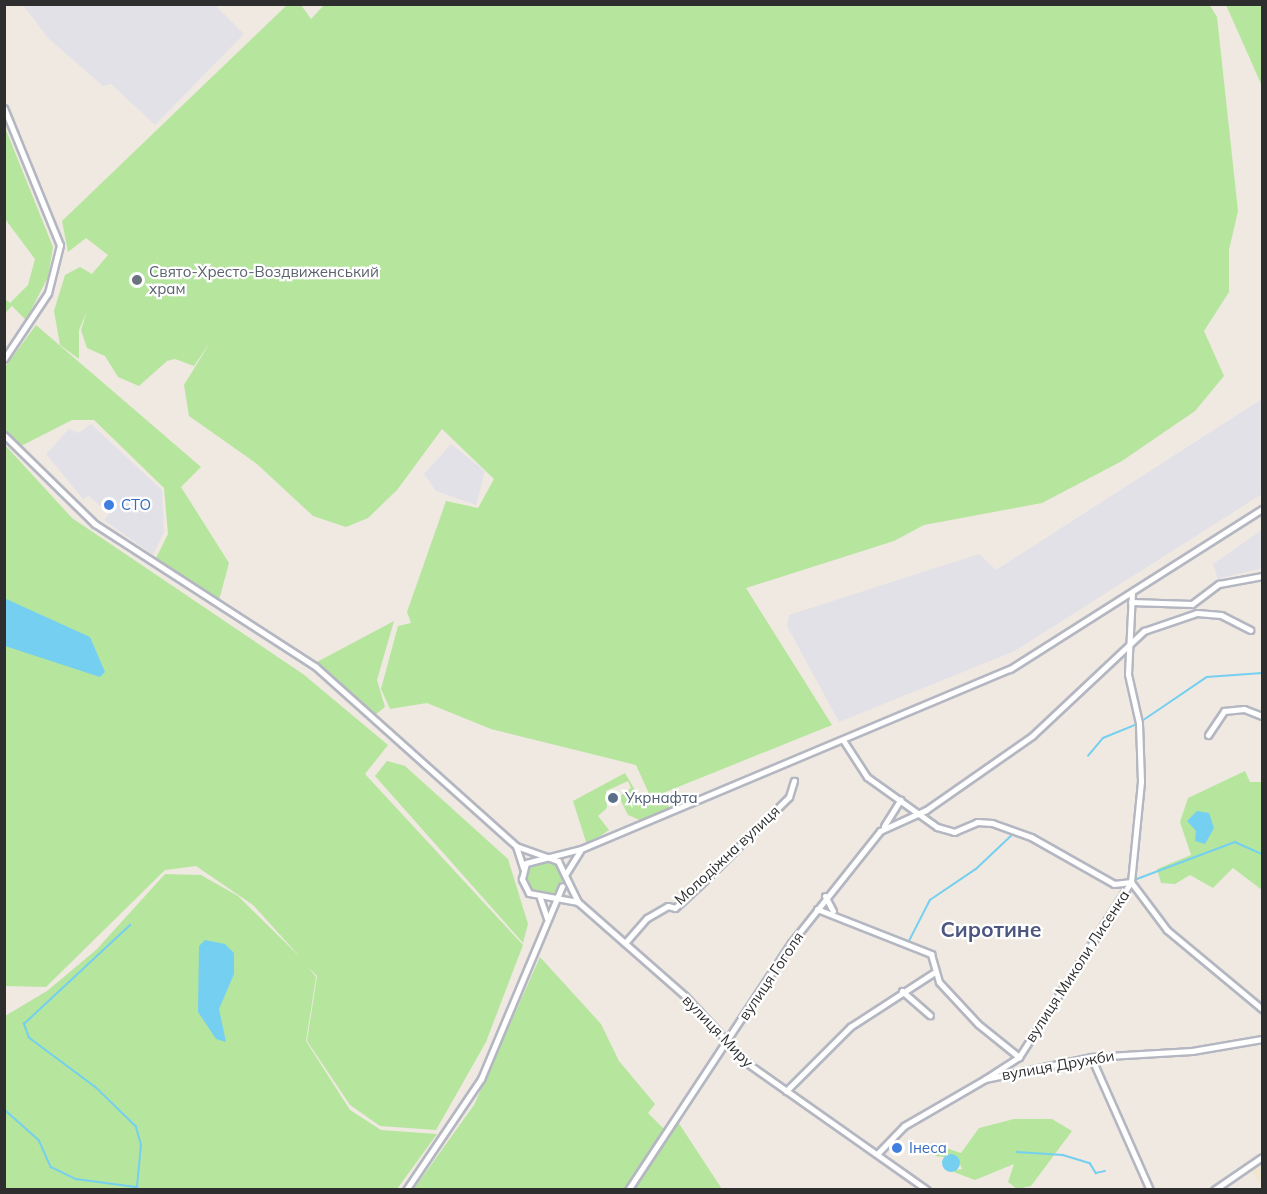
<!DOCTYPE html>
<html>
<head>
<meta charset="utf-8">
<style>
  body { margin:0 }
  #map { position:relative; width:1267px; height:1194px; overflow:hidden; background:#efe9e1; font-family:Mulish,sans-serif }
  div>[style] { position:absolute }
  .industrial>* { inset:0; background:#e3e1e8 }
  .education>* { inset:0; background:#f0e6d1 }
  .green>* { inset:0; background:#b6e59e }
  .round { border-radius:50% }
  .water>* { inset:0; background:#75cff0 }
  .stream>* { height:1.5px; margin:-0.75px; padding:0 0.75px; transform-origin:0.75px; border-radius:0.75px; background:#75cff0 }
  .roads { filter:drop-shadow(2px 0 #b4b7c1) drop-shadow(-2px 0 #b4b7c1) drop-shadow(0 2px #b4b7c1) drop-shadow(0 -2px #b4b7c1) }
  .minor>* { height:5px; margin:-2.5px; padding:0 2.5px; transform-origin:2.5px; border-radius:2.5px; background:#fff }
  .dots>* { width:16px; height:16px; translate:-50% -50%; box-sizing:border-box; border:3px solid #fff; border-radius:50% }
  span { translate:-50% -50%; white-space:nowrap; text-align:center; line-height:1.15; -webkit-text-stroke:4.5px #fff; paint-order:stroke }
  .worship-label { font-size:15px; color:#5b616d }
  .left { translate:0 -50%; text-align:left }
  .shop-label { font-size:15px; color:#366cbe }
  .service-label { font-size:15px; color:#4e5e75 }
  .street-label { font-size:15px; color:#2e2e2e }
  .district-label { font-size:21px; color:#4d5680; font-weight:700 }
  .frame { position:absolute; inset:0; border:6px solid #2e2e2e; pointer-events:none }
</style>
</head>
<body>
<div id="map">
  <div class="industrial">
    <div style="clip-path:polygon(23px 5px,215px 5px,244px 34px,155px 125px,111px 84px,103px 86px,48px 38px)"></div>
    <div style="clip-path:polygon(1262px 399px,1262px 494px,1015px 651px,839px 722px,787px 626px,789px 615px,979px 554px,996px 570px)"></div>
    <div style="clip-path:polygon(91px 424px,162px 490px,164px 532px,153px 555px,104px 520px,109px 514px,89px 496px,83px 499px,46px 454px,69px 429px,78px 433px)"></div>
    <div style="clip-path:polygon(451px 444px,485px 471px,476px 505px,436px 491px,424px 474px)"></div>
    <div style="clip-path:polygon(1262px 530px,1262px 568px,1218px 579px,1213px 564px)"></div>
  </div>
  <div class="education">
    <div style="clip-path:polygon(1262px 1162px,1262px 1185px,1251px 1170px)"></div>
  </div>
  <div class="green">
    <div style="clip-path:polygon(325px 4px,1209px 4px,1217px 17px,1238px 211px,1229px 250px,1229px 292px,1204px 331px,1224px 376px,1195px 411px,1122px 461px,1042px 503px,924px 525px,894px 541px,746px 588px,832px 725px,663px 793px,671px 811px,642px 821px,628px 815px,619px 797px,631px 788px,628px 781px,606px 791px,607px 808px,598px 816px,609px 830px,587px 845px,573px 801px,625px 773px,642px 802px,651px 798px,636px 765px,491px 729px,427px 703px,390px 709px,381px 689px,398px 626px,411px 623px,407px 612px,446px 501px,478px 508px,494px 479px,442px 429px,397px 490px,368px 518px,346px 527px,313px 516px,257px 464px,189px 416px,184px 385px,211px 341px,194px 366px,175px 359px,167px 361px,139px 386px,118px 377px,105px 356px,87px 348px,81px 330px,87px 311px,79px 330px,79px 359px,60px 345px,54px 311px,65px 275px,80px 267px,92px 274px,108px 255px,86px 238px,68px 252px,62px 221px,287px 5px,301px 5px,311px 19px)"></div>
    <div style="clip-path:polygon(1226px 5px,1262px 5px,1262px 86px)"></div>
    <div style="clip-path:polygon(4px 125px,53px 247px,48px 277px,26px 320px,12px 306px,5px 313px,5px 299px,10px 303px,28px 285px,35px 259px,5px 219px)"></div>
    <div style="clip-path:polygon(36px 325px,201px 467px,181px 487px,229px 563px,219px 600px,156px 558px,168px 534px,164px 488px,94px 420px,72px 420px,19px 447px,5px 432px,5px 367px)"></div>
    <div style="clip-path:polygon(5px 445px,72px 518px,303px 674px,388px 745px,365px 774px,523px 945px,486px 1042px,436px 1130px,380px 1126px,350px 1105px,307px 1041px,317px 976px,308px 967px,316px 977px,306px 1041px,350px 1110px,381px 1130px,437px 1134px,397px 1189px,5px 1189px,5px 1016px,47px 991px,96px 950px,165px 874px,201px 875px,238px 896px,300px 957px,253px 905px,196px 866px,165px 870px,46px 987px,5px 986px)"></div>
    <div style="clip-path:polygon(394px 621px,377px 680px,385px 707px,375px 715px,315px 663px)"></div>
    <div style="clip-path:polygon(387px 761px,405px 766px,508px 859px,528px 924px,523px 943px,375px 776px)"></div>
    <div style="clip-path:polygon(1245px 771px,1250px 782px,1262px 782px,1262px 890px,1233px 868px,1213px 888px,1190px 875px,1175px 884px,1161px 883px,1157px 869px,1191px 855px,1180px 822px,1188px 798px)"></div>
    <div class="round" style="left:525px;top:858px;width:38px;height:38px"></div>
    <div style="clip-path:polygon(540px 957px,601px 1024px,619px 1061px,655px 1104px,648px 1113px,665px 1130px,626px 1189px,413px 1190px,474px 1105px)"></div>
    <div style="clip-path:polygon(1014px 1119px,1052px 1119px,1072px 1131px,1031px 1186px,1017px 1189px,1008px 1182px,1014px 1164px,975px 1180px,951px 1171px,962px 1169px,958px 1159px,935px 1156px,940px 1146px,961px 1153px,979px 1128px)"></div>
    <div style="clip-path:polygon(678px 1122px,722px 1189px,633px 1189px,646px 1171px)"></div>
  </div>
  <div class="water">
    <div style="clip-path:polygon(4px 598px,90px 637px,105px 672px,100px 677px,5px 646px)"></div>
    <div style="clip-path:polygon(1197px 811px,1209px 813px,1214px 828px,1205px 844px,1195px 841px,1196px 831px,1187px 821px)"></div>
    <div style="clip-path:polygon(205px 940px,225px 944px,234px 953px,234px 974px,219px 1009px,226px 1042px,216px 1039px,198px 1012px,199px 946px)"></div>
    <div class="round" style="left:942px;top:1154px;width:18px;height:18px"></div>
  </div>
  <div class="stream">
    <div style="left:1142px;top:721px;width:78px;rotate:-34.1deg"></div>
    <div style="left:1207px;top:677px;width:55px;rotate:-4.2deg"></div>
    <div style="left:1088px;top:756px;width:23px;rotate:-50deg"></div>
    <div style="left:1103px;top:738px;width:37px;rotate:-22deg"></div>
    <div style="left:1137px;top:879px;width:105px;rotate:-20.7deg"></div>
    <div style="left:1235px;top:842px;width:30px;rotate:24deg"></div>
    <div style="left:909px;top:941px;width:46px;rotate:-62.9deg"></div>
    <div style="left:930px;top:900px;width:55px;rotate:-34deg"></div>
    <div style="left:976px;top:869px;width:50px;rotate:-43.4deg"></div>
    <div style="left:4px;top:1109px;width:47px;rotate:41.5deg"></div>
    <div style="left:39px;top:1140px;width:30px;rotate:66deg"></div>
    <div style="left:51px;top:1167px;width:28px;rotate:26deg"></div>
    <div style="left:76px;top:1179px;width:62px;rotate:7.5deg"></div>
    <div style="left:137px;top:1187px;width:42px;rotate:-84.6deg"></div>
    <div style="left:141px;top:1145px;width:19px;rotate:-106deg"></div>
    <div style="left:136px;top:1127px;width:56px;rotate:-135.7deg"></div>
    <div style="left:96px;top:1088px;width:84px;rotate:-143.3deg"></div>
    <div style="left:29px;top:1038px;width:15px;rotate:-110deg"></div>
    <div style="left:24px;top:1024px;width:145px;rotate:-43deg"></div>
    <div style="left:1017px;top:1152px;width:46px;rotate:3.7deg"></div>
    <div style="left:1063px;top:1155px;width:28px;rotate:17deg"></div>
    <div style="left:1090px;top:1163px;width:12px;rotate:59deg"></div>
    <div style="left:1096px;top:1173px;width:9px;rotate:-13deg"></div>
  </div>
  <div class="roads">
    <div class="minor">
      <div style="left:4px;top:108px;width:148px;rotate:67.8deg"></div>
      <div style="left:60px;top:245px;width:49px;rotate:104deg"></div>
      <div style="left:48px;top:293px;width:79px;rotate:123.7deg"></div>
      <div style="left:4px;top:435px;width:127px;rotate:44.4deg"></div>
      <div style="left:95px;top:524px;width:263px;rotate:32.9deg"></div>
      <div style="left:316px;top:667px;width:268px;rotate:41.8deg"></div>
      <div style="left:516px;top:846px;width:45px;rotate:19.7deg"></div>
      <div style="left:558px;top:861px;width:46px;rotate:64deg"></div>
      <div style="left:578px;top:902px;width:142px;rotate:41.3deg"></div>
      <div style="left:685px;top:996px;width:91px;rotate:47.2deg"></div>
      <div style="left:747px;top:1063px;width:220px;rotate:35.2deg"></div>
      <div style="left:1131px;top:602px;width:61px;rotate:1.9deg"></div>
      <div style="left:1192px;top:604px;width:34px;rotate:-37deg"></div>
      <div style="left:1219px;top:584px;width:44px;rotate:-10.5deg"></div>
      <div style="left:1208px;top:735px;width:29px;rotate:-56deg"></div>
      <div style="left:1224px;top:711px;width:20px;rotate:-6deg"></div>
      <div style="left:1244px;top:709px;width:19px;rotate:21deg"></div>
      <div style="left:843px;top:740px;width:44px;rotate:57deg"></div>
      <div style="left:867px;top:777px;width:86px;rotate:35.5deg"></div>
      <div style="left:937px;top:827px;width:18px;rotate:16deg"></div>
      <div style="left:954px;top:832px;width:25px;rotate:-23deg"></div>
      <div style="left:977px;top:822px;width:15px;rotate:4deg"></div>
      <div style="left:992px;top:823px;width:41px;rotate:19.7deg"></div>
      <div style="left:1031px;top:837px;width:95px;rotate:29.5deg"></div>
      <div style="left:1114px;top:884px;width:17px;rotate:-7deg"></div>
      <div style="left:884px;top:826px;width:31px;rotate:-58deg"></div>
      <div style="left:516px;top:846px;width:23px;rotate:72deg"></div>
      <div style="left:565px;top:875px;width:28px;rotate:-58deg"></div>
      <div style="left:1131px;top:882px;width:60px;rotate:53.1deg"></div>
      <div style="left:1167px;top:930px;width:124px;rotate:39.7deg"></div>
      <div style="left:825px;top:896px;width:17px;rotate:62deg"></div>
      <div style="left:540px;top:898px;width:21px;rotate:71deg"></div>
      <div style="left:578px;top:902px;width:50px;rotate:-169.6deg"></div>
      <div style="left:529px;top:893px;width:16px;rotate:-117deg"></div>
      <div style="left:522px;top:879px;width:16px;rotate:-76deg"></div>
      <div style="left:526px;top:863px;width:57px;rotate:-14.3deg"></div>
      <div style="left:581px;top:849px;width:465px;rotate:-22.8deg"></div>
      <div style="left:1010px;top:669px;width:299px;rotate:-32.4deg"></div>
      <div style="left:817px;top:909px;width:123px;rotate:21.5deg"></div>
      <div style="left:931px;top:954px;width:29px;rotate:74deg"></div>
      <div style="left:939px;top:982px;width:57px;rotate:47.1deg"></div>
      <div style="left:978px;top:1024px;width:53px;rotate:38.8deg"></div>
      <div style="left:625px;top:943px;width:33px;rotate:-49deg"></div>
      <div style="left:647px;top:918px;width:24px;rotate:-30deg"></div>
      <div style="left:668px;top:906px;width:7px;rotate:16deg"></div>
      <div style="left:675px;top:908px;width:42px;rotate:-43.1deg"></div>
      <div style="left:706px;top:879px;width:117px;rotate:-44.7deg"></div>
      <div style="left:789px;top:797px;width:17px;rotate:-73deg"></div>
      <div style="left:902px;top:991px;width:37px;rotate:41deg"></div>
      <div style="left:1091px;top:1057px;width:145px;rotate:66.1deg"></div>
      <div style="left:985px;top:1079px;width:40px;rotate:-32.9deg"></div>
      <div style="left:1019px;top:1057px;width:208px;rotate:-57.4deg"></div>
      <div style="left:1131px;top:882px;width:101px;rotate:-84.3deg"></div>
      <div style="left:1141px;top:781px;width:58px;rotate:-92deg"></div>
      <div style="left:1139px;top:723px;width:50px;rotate:-102.7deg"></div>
      <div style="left:1128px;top:674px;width:81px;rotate:-87.2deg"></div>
      <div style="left:786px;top:1091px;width:91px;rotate:-45deg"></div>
      <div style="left:850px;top:1027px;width:99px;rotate:-33deg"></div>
      <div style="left:877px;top:1154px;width:39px;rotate:-46deg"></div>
      <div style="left:904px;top:1126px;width:94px;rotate:-30.1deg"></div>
      <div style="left:985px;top:1079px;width:108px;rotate:-11.7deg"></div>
      <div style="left:1091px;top:1057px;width:101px;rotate:-3.4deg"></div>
      <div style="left:1192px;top:1051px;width:71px;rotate:-9.7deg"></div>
      <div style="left:406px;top:1190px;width:134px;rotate:-56deg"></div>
      <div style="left:481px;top:1079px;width:209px;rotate:-67.2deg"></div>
      <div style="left:628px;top:1190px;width:296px;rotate:-56.6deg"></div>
      <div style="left:791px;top:943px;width:143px;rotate:-51.5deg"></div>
      <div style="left:880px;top:831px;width:51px;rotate:-24.5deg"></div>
      <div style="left:926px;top:810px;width:129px;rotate:-34.9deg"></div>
      <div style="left:1032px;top:736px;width:154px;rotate:-43.2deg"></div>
      <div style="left:1144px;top:631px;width:56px;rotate:-18.8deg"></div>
      <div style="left:1197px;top:613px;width:24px;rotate:5deg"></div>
      <div style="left:1221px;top:615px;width:33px;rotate:27deg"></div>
      <div style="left:1214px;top:1190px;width:58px;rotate:-34.5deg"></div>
    </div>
  </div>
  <div class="dots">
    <div style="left:137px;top:280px;background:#6b7280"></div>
    <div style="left:109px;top:505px;background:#3f7fe0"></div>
    <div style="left:613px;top:798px;background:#5c6f8a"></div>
    <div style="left:897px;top:1148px;background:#3f7fe0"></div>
  </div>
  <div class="worship-label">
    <span class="left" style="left:149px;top:280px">Свято-Хресто-Воздвиженський<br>храм</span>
  </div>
  <div class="shop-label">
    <span class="left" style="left:121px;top:505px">СТО</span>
    <span class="left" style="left:909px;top:1148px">Інеса</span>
  </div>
  <div class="service-label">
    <span class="left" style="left:625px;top:798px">Укрнафта</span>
  </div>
  <div class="street-label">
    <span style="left:727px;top:855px;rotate:-43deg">Молодіжна вулиця</span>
    <span style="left:1077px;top:966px;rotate:-57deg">вулиця Миколи Лисенка</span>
    <span style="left:771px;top:976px;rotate:-56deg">вулиця Гоголя</span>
    <span style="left:718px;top:1031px;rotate:46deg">вулиця Миру</span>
    <span style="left:1058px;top:1065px;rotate:-10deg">вулиця Дружби</span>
  </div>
  <div class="district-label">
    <span style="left:991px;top:929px">Сиротине</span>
  </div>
  <div class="frame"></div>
</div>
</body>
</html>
